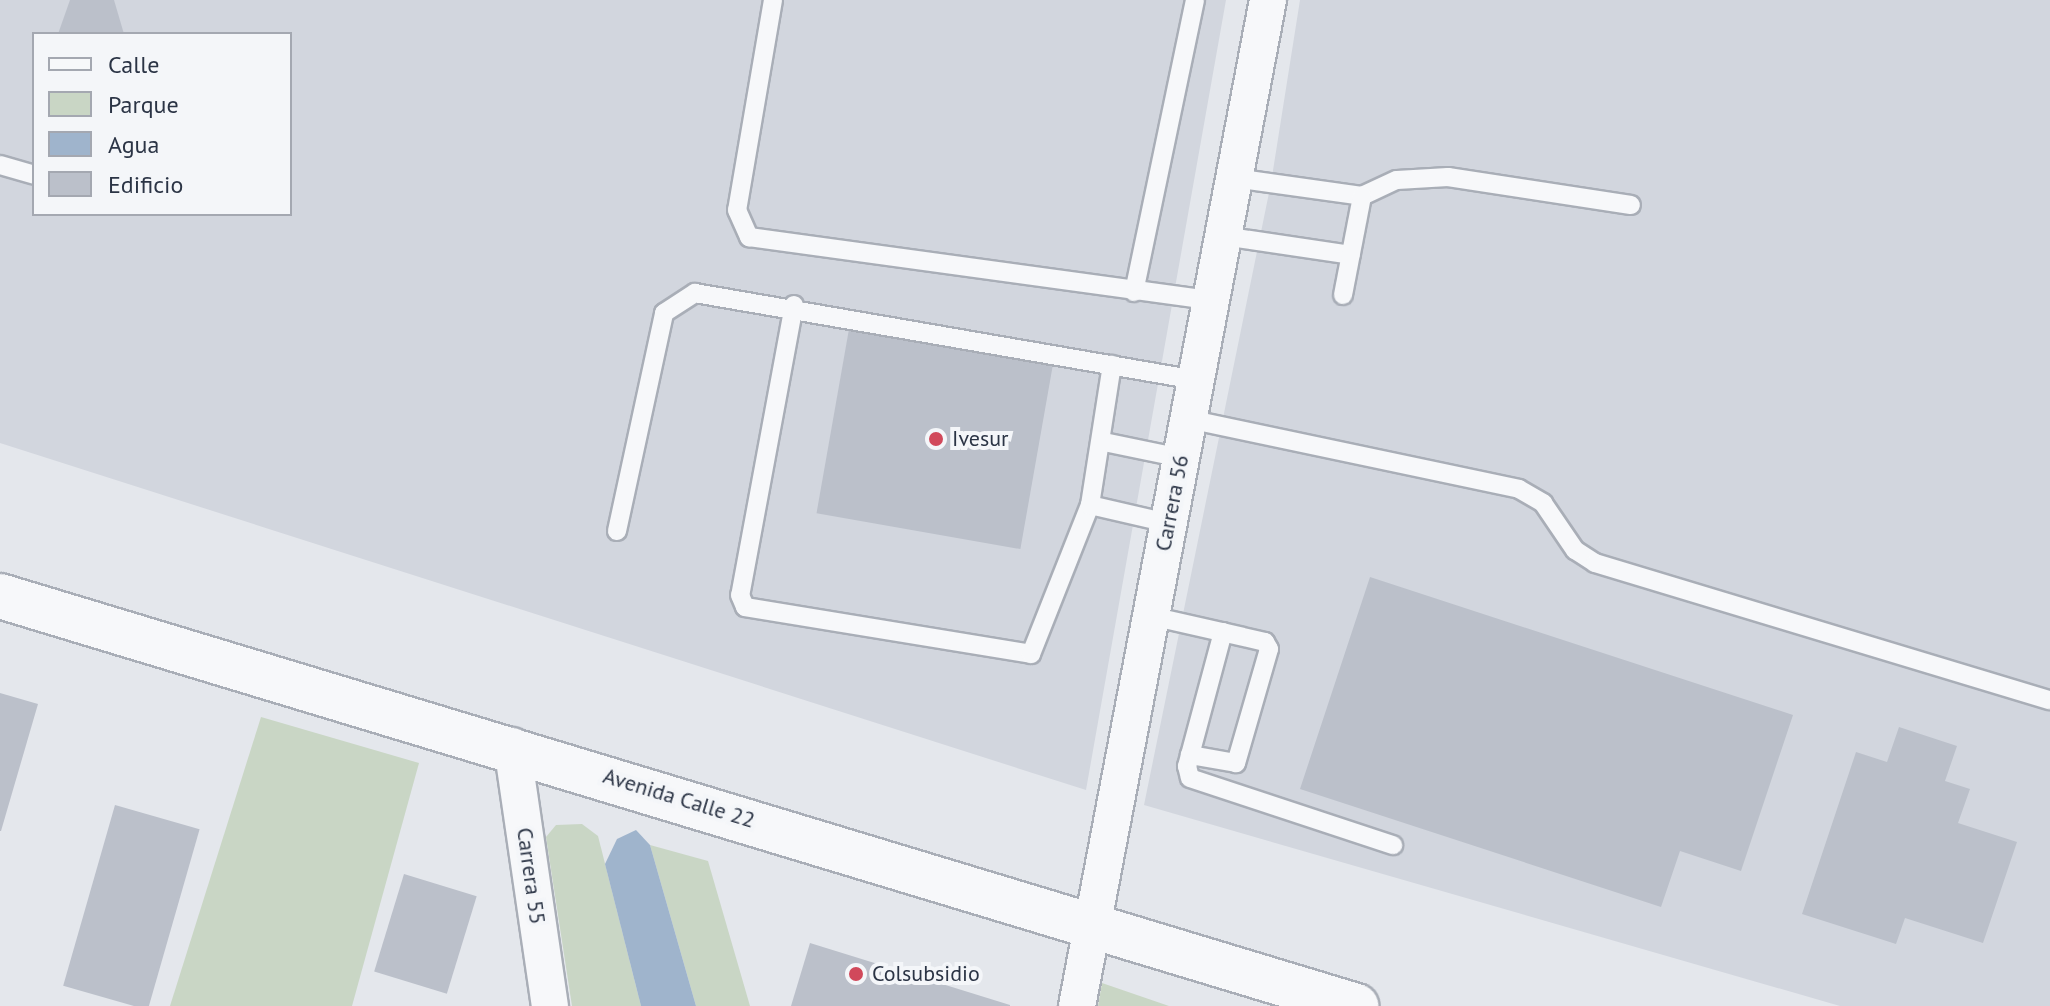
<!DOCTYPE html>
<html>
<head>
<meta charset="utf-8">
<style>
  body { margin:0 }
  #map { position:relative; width:2050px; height:1006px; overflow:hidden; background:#e4e7ec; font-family:"PT Sans",sans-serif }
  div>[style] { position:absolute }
  .built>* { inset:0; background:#d2d6de }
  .green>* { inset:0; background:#c9d6c5 }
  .water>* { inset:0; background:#9fb4cc }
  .building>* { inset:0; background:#bbc0ca; transform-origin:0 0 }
  .roads { filter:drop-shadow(2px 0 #a9aeb7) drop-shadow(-2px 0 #a9aeb7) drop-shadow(0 2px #a9aeb7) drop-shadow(0 -2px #a9aeb7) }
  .service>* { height:18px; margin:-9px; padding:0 9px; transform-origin:9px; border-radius:9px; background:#f7f8fa }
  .minor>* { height:36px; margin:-18px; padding:0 18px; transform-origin:18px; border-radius:18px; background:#f7f8fa }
  .tertiary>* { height:44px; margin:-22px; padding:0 22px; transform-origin:22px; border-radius:22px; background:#f7f8fa }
  .dots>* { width:22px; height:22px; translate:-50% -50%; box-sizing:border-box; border:4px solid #f4f6f9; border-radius:50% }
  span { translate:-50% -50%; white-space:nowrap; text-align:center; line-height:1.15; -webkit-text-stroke:8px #f4f6f9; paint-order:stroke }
  .poi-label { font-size:22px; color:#2b3445 }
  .left { translate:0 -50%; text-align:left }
  .street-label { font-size:22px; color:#2b3445 }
  .legend { position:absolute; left:32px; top:32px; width:260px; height:184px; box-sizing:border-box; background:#f4f6f9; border:2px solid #a4a8b1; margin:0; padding:10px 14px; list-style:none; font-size:24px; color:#2b3445 }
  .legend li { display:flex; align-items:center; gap:16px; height:40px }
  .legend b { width:40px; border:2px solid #a4a8b1 }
</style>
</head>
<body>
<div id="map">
  <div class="built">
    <div style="clip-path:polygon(evenodd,0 0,1226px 0,1086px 790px,0 443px,0 0,34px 34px,290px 34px,290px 214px,34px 214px,34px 34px)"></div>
    <div style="clip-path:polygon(1300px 0,2050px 0,2050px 1006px,1840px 1006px,1144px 805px,1271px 183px)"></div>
  </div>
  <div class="green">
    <div style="clip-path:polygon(261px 717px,419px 763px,352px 1006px,170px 1006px)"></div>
    <div style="clip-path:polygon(582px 824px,598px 836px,641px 1006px,572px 1006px,546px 837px,556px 825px)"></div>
    <div style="clip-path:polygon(650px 845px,708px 861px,750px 1006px,696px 1006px)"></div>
    <div style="clip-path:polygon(1102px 983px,1169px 1006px,1098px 1006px)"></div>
  </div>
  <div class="water">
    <div style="clip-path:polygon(636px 830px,650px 845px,696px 1006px,641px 1006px,605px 864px,617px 839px)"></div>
  </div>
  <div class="building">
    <div style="clip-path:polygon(70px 0,114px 0,124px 34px,58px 34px)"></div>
    <div style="left:849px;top:329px;width:207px;height:187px;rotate:10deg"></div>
    <div style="clip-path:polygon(1370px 577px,1793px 715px,1741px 871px,1680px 851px,1661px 907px,1300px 789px)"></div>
    <div style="clip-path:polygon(0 693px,38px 704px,1px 831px,0 831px)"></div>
    <div style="clip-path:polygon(1899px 727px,1957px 746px,1945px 781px,1970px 789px,1958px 823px,2017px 842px,1983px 943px,1905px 918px,1896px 944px,1802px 914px,1856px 752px,1887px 762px)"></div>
    <div style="left:115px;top:805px;width:88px;height:188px;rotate:16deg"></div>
    <div style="left:404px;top:874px;width:76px;height:102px;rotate:17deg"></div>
    <div style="clip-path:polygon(810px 943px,1010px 1005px,1010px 1006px,791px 1006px)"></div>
  </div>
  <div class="roads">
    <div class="service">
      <div style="left:773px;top:0;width:213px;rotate:99.7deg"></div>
      <div style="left:737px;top:210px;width:30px;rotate:66deg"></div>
      <div style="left:749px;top:237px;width:466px;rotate:7.8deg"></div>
      <div style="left:0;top:165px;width:35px;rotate:16deg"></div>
      <div style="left:1234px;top:178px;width:129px;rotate:8deg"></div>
      <div style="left:1362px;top:196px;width:38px;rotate:-25deg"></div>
      <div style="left:1397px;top:180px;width:51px;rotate:-3.4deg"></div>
      <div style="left:1448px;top:177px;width:185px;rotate:8.7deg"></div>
      <div style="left:1223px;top:236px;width:129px;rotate:8.4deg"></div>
      <div style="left:1134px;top:292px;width:298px;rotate:-78.2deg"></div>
      <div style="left:1343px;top:295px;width:101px;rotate:-79.1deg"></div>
      <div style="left:794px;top:305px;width:295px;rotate:100.5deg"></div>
      <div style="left:740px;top:595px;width:13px;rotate:67deg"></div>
      <div style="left:745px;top:607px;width:290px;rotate:9.3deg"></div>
      <div style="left:1031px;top:654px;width:160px;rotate:-68.4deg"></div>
      <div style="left:1090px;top:505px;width:142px;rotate:-81.1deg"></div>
      <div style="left:1188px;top:419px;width:338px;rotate:11.9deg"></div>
      <div style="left:1519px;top:489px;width:28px;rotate:30deg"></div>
      <div style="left:1543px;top:503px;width:57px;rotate:55.8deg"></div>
      <div style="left:1575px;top:550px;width:24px;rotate:33deg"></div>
      <div style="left:1595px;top:563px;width:475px;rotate:16.8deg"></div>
      <div style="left:1104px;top:442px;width:79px;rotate:11.7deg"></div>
      <div style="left:1090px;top:505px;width:80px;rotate:13deg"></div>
      <div style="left:617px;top:531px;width:223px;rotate:-77.8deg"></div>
      <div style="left:664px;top:313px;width:37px;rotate:-33deg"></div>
      <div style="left:695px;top:293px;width:508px;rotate:9.85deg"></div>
      <div style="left:1151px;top:616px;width:117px;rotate:12.8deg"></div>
      <div style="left:1265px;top:642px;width:8px;rotate:60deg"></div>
      <div style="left:1269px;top:649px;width:119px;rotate:106.1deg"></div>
      <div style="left:1236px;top:763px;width:47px;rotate:-170.1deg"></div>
      <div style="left:1223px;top:632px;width:139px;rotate:105deg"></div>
      <div style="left:1187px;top:766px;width:12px;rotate:76deg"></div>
      <div style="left:1190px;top:778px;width:214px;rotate:18.3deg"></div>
    </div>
    <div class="minor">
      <div style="left:512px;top:746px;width:263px;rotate:81.7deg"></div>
      <div style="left:1077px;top:1006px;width:1024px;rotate:-79.25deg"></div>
    </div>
    <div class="tertiary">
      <div style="left:0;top:596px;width:1417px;rotate:16.82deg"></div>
    </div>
  </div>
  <div class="dots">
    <div style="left:936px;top:439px;background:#d1495b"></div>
    <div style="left:856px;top:974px;background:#d1495b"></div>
  </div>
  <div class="poi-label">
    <span class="left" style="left:952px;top:439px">Ivesur</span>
    <span class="left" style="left:872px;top:974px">Colsubsidio</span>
  </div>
  <div class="street-label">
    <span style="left:1172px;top:503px;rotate:-79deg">Carrera 56</span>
    <span style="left:679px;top:798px;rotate:17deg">Avenida Calle 22</span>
    <span style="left:531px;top:876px;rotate:82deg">Carrera 55</span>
  </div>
  <ul class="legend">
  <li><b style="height:10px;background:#f7f8fa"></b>Calle</li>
  <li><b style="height:22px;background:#c9d6c5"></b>Parque</li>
  <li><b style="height:22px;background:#9fb4cc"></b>Agua</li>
  <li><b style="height:22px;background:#bbc0ca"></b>Edificio</li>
  </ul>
</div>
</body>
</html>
